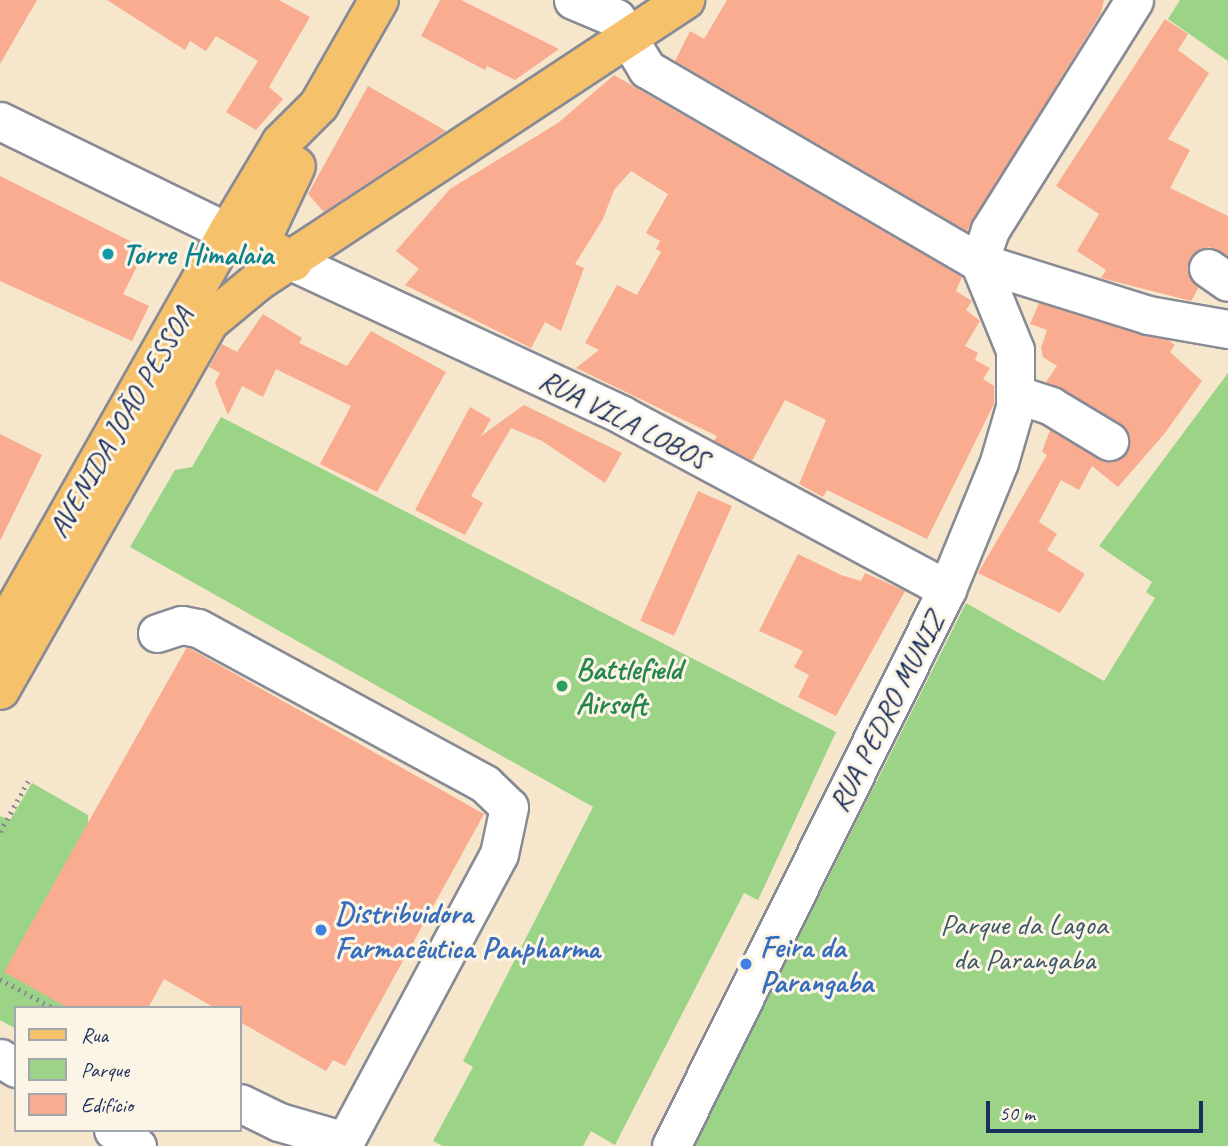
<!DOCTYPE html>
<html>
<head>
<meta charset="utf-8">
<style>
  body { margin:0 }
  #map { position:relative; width:1228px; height:1146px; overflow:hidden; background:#f5e6cc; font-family:Caveat,sans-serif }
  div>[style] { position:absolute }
  .green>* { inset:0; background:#9bd487 }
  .building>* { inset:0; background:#f9ac90; transform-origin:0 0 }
  .path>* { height:4.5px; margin-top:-2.25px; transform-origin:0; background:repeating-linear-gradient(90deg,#888a95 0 2px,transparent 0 7px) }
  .roads { filter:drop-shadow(2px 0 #888a95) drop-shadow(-2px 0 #888a95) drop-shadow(0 2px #888a95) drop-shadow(0 -2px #888a95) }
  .minor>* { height:37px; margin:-18.5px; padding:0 18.5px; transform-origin:18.5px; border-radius:18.5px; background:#fff }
  .major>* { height:38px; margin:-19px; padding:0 19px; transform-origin:19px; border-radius:19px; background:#f5c16b }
  .dots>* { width:19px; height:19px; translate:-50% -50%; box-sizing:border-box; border:4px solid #fcf5e5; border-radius:50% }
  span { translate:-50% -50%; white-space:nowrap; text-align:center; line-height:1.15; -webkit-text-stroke:6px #fcf5e5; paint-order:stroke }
  .culture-label { font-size:30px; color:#0d838f; font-weight:700 }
  .left { translate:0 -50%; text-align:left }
  .street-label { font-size:30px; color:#1b2f5e }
  .leisure-label { font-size:30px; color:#27864d; font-weight:700 }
  .shop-label { font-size:30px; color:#366cbe; font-weight:700 }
  .park-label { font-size:30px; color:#3b5868 }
  .legend { position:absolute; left:14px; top:1006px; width:228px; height:126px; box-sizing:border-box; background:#fcf5e5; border:2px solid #a2a6af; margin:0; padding:9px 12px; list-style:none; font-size:21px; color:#1b2f5e }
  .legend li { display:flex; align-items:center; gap:14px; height:35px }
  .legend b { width:35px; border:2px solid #a2a6af }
  .scale { position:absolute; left:986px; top:1101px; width:217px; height:32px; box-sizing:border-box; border:4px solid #1b2f5e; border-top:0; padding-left:9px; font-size:21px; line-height:24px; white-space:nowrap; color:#1b2f5e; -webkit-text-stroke:5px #fcf5e5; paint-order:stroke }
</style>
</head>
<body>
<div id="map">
  <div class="green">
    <div style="clip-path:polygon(1180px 0,1228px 0,1228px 61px,1168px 19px)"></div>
    <div style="clip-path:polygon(1228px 373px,1228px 1146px,694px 1146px,966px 603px,1104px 681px,1155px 598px,1146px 592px,1152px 582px,1099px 546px)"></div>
    <div style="clip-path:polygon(221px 417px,836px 732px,758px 900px,744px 893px,615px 1145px,591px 1131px,583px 1146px,443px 1146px,433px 1141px,473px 1067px,463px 1061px,593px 807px,130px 547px,175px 470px,192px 467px)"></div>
    <div style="clip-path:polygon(32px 783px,88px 815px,96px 1008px,16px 1008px,16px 1029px,0 1020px,0 816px,10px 820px)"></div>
  </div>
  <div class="building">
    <div style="clip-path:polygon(0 0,37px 0,0 64px)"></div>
    <div style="clip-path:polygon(107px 0,279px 0,310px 17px,269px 87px,283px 99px,256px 130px,226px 112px,258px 61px,216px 36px,206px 51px,190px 41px,185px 50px)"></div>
    <div style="clip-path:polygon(440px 0,461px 0,559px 49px,515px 80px,487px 66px,485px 70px,421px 36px)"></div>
    <div style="clip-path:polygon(727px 0,1104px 0,1101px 13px,967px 231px,675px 61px,690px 31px,704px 39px)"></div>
    <div style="clip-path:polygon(1165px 19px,1188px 34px,1178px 50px,1209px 73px,1168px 139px,1190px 150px,1170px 188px,1228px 216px,1228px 256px,1209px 247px,1190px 257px,1189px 276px,1199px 287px,1191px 301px,1101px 278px,1106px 270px,1077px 251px,1099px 214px,1056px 186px)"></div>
    <div style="clip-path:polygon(614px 75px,962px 277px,956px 291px,972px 301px,966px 310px,980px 321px,965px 346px,978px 353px,975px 360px,990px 368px,983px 379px,994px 386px,994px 404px,927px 539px,827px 490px,823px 497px,799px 484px,826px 420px,785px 400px,752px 461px,714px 441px,717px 436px,576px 368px,599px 350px,585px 343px,617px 285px,637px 295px,661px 252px,656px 249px,660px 241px,646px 233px,668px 194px,631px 171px,614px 190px,603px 219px,575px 264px,584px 268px,561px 331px,545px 322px,531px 348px,405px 285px,419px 269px,396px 251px,450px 189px,558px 123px)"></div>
    <div style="clip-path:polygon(368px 86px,446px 131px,324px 212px,308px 194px)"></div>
    <div style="clip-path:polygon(0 176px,146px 249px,123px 294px,149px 306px,132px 341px,0 281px)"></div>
    <div style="clip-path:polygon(1039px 303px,1168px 340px,1175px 345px,1170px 352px,1202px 381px,1165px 433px,1118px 487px,1092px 466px,1079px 490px,1061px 480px,1039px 522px,1057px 534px,1047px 550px,1085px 574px,1060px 613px,978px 573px,1047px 455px,1042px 452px,1050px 430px,1108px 462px,1127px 452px,1130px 441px,1120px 423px,1046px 382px,1057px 366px,1043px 357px,1041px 348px,1047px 330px,1030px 324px)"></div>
    <div style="clip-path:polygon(263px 314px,302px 338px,299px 343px,347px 366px,371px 331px,446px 372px,377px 492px,320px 464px,351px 406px,276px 369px,263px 397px,242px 386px,228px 415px,215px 383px,220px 373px,209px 367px,222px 344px,237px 352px)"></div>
    <div style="clip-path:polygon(524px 405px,622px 453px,605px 483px,542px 441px,511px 428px,471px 496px,483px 503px,465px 535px,415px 510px,470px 407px,491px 419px,481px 436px)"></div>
    <div style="clip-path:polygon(0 434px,42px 455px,0 541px)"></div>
    <div style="left:698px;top:491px;width:37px;height:142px;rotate:24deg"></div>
    <div style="clip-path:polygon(798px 554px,841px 575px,861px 581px,865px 573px,905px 591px,836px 716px,798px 697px,809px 675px,794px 667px,803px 651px,759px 631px)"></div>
    <div style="clip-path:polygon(187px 647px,484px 814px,345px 1066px,333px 1060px,326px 1071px,240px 1022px,240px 1008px,215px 1008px,164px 979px,148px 1008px,68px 1008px,4px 972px)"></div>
  </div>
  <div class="path">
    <div style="left:0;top:832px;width:58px;rotate:-61.2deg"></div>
    <div style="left:0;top:979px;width:60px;rotate:28.7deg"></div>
  </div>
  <div class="roads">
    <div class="minor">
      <div style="left:573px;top:0;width:47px;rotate:22.7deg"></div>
      <div style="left:616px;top:18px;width:60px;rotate:58.7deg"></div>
      <div style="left:647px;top:69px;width:384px;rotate:30.2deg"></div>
      <div style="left:979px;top:262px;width:177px;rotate:17.4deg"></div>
      <div style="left:1148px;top:315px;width:81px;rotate:9.9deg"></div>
      <div style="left:0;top:121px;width:254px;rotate:26deg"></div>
      <div style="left:293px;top:262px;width:363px;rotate:24.9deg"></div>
      <div style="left:622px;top:415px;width:369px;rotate:28.2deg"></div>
      <div style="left:979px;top:262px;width:34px;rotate:-71deg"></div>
      <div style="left:990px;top:230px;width:271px;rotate:-57.9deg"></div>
      <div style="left:1208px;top:268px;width:24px;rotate:35deg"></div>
      <div style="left:1015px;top:394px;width:38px;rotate:18deg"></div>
      <div style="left:1051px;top:406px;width:68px;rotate:31.1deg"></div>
      <div style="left:157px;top:633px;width:26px;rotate:-18deg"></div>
      <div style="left:182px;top:625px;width:16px;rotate:11deg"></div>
      <div style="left:198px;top:628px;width:327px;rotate:28.5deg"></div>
      <div style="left:485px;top:784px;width:33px;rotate:44deg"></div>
      <div style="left:509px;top:807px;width:48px;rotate:102deg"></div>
      <div style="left:499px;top:854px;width:326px;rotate:118.2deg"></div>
      <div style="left:345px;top:1141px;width:69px;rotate:-163.9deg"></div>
      <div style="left:279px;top:1122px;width:43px;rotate:-154deg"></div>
      <div style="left:0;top:1058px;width:19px;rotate:32deg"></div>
      <div style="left:113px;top:1130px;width:29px;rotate:34deg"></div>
      <div style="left:671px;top:1146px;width:622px;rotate:-63.64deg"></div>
      <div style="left:947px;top:589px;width:137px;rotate:-67.7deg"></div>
      <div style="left:999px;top:462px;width:57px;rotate:-73.8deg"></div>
      <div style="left:1015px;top:407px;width:57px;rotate:-90deg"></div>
      <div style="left:1015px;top:350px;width:95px;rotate:-112.2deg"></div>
    </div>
    <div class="major">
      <div style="left:293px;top:262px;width:28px;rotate:-150deg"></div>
      <div style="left:269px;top:248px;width:13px;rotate:-117deg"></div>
      <div style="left:263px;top:236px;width:77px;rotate:-64.8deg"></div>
      <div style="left:0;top:635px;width:463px;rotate:-60.5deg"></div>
      <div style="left:228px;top:232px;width:104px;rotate:-59.2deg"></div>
      <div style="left:281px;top:143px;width:54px;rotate:-45deg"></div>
      <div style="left:319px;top:105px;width:121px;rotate:-60.3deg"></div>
      <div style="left:0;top:690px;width:423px;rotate:-60.4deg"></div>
      <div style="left:209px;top:322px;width:62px;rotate:-39.8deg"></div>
      <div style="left:257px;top:282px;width:513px;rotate:-33.38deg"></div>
    </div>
  </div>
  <div class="dots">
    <div style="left:108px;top:254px;background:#0f9aa8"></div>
    <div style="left:562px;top:686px;background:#2e9e5b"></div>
    <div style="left:321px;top:930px;background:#3f7fe0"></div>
    <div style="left:746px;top:964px;background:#3f7fe0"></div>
  </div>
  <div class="culture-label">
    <span class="left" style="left:122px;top:254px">Torre Himalaia</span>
  </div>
  <div class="street-label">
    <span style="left:624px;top:419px;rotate:27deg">RUA VILA LOBOS</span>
    <span style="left:120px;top:422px;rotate:-60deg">AVENIDA JOÃO PESSOA</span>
    <span style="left:886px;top:712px;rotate:-63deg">RUA PEDRO MUNIZ</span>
  </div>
  <div class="leisure-label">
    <span class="left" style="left:576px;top:686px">Battlefield<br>Airsoft</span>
  </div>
  <div class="shop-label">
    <span class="left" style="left:335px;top:930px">Distribuidora<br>Farmacêutica Panpharma</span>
    <span class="left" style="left:760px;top:964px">Feira da<br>Parangaba</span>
  </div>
  <div class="park-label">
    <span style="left:1024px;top:941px">Parque da Lagoa<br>da Parangaba</span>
  </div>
  <ul class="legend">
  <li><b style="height:9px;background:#f5c16b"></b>Rua</li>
  <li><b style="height:19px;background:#9bd487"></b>Parque</li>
  <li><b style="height:19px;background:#f9ac90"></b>Edifício</li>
  </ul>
  <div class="scale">50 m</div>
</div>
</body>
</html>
